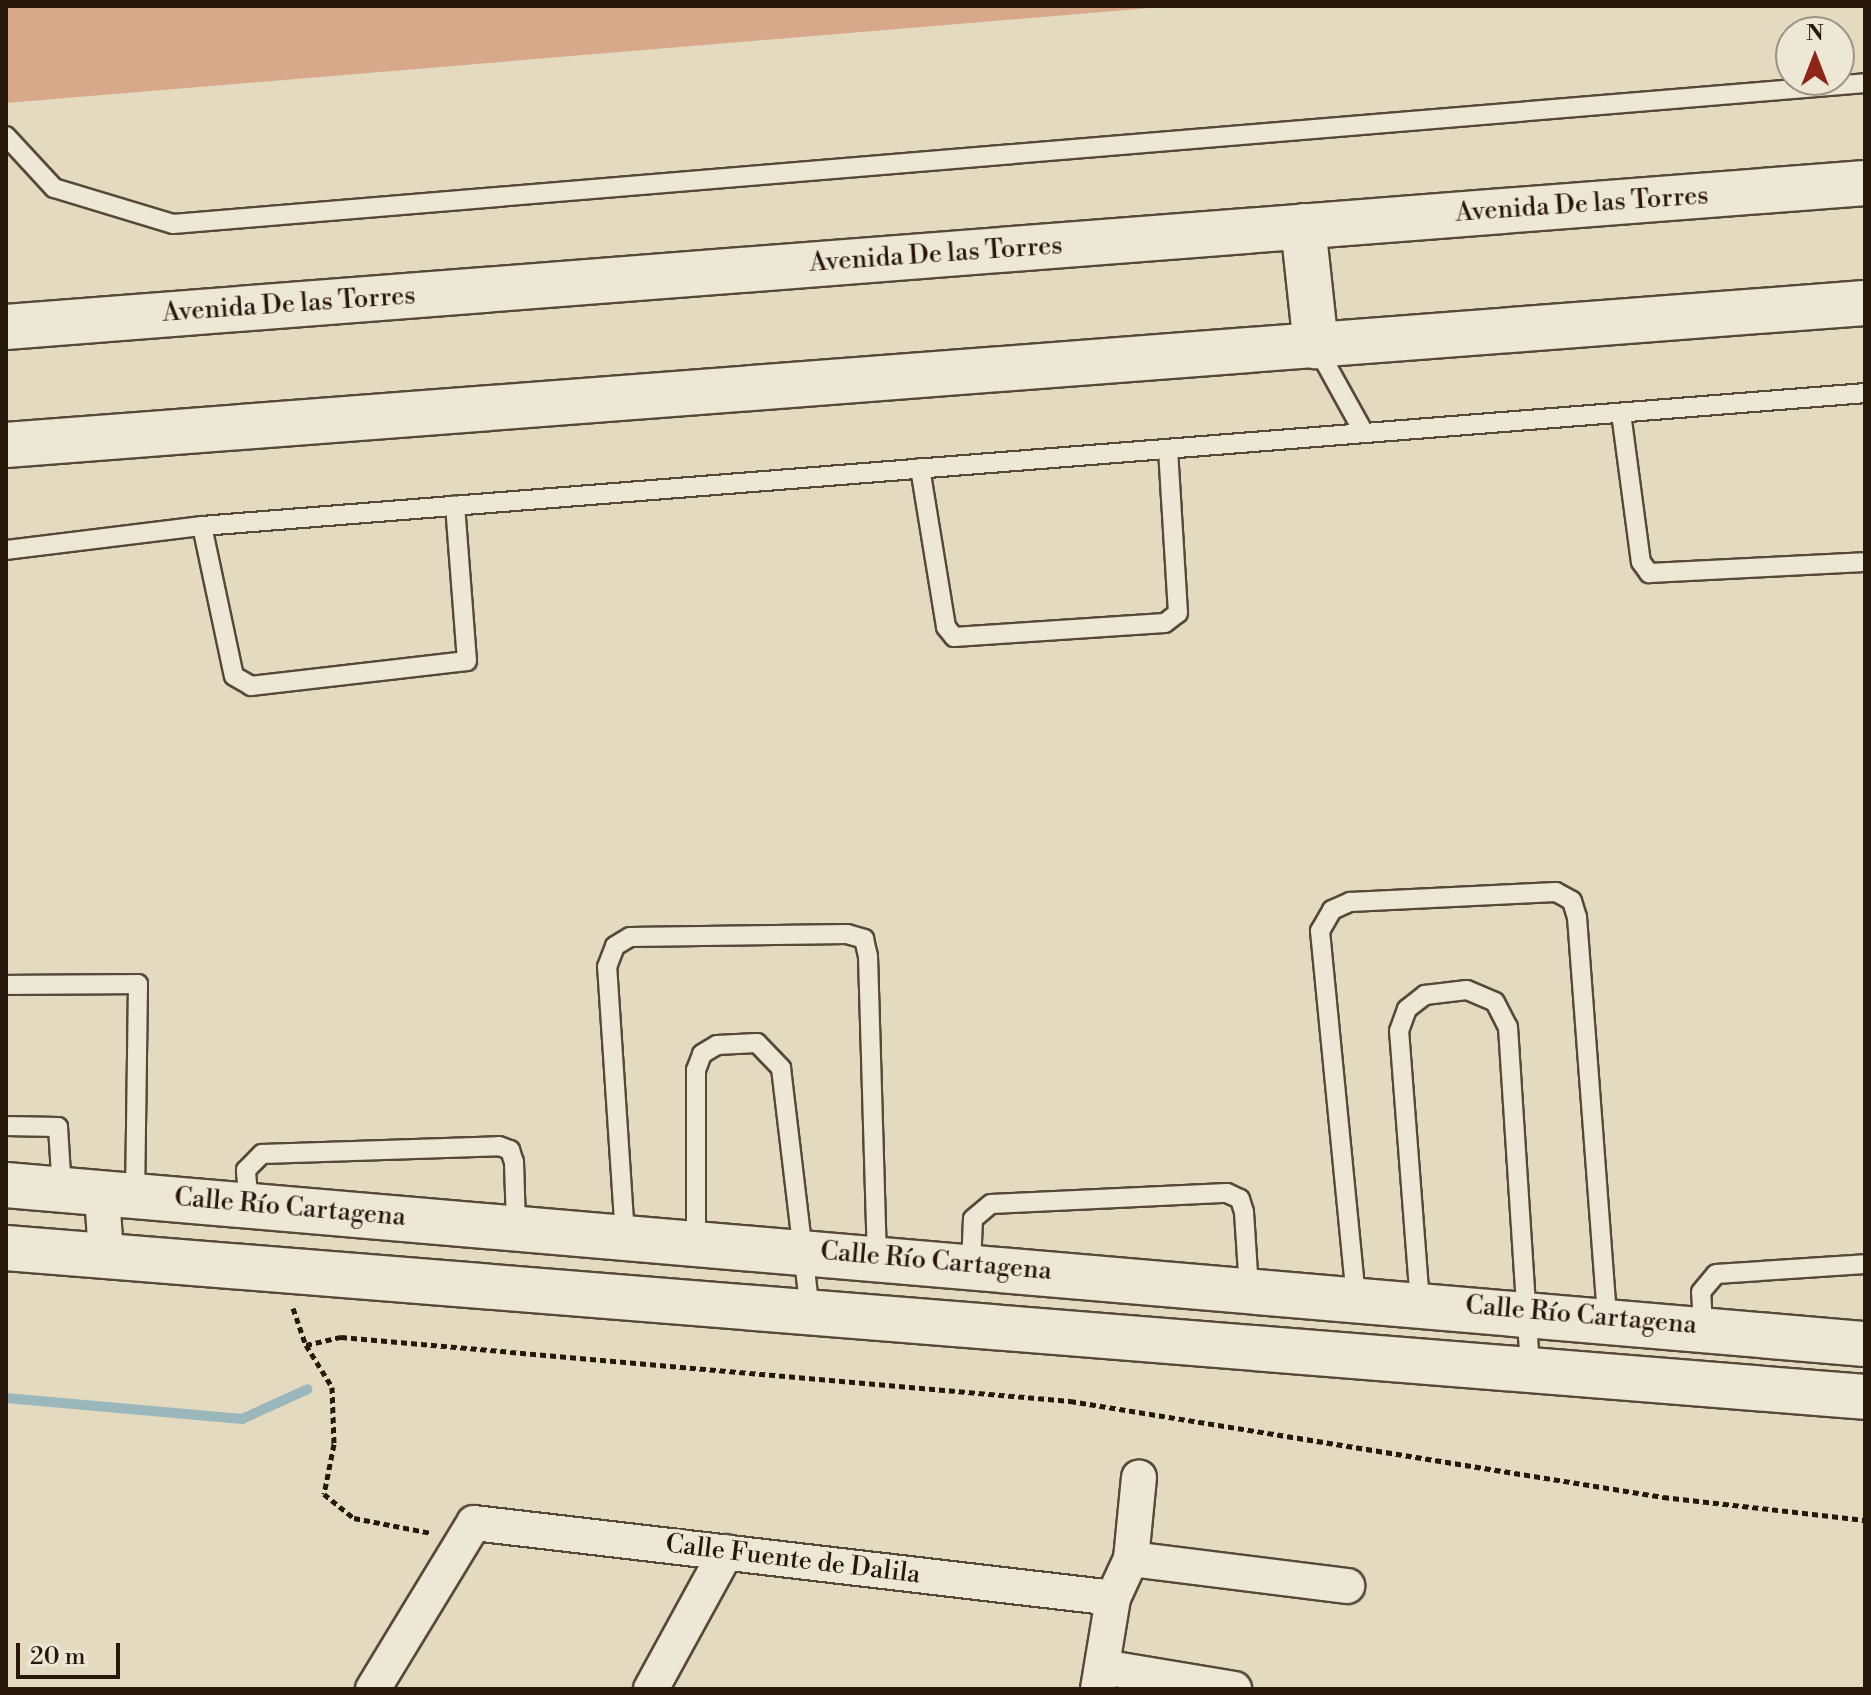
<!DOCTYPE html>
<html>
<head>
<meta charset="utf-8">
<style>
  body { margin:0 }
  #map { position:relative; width:1871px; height:1695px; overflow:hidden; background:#e4dac0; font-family:"Libre Bodoni",serif }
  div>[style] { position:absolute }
  .stream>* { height:10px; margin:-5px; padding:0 5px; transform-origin:5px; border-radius:5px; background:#9ab8bc }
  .building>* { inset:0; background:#d7a98a }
  .path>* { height:5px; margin-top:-2.5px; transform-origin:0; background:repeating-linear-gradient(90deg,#28170b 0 6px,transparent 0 10px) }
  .roads { filter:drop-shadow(2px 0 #574838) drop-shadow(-2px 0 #574838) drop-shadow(0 2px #574838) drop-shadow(0 -2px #574838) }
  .lane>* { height:18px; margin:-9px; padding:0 9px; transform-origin:9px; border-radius:9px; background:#ede7d6 }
  .street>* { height:34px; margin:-17px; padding:0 17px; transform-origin:17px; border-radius:17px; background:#ede7d6 }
  .secondary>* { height:44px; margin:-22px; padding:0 22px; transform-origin:22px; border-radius:22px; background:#ede7d6 }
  span { translate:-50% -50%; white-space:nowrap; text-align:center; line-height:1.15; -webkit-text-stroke:7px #ede7d6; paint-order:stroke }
  .street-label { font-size:26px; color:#28170b }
  .frame { position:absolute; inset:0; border:8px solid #28170b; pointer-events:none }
  .north { position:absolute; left:1775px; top:16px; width:80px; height:80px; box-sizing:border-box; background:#ede7d6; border:2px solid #9e9485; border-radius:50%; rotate:0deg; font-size:22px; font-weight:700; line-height:32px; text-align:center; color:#28170b }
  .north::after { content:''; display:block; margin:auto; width:28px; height:36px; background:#8f2418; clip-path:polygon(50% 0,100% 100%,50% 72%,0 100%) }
  .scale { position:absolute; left:16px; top:1643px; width:104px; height:36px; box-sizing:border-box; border:4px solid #28170b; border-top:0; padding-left:10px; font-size:24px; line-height:28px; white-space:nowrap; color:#28170b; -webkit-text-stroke:6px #ede7d6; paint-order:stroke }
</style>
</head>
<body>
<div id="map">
  <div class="stream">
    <div style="left:6px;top:1398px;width:237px;rotate:5.1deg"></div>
    <div style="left:242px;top:1419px;width:72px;rotate:-24.4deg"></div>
  </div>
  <div class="building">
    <div style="clip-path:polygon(6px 6px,1150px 6px,1150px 8px,6px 103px)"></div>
  </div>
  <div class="path">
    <div style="left:293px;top:1308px;width:39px;rotate:71deg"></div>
    <div style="left:306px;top:1345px;width:36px;rotate:-13deg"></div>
    <div style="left:341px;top:1337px;width:732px;rotate:5.02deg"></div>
    <div style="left:1070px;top:1401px;width:601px;rotate:9.2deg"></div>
    <div style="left:1663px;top:1497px;width:203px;rotate:6.5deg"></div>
    <div style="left:306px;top:1345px;width:49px;rotate:58.2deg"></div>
    <div style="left:332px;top:1387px;width:57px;rotate:88deg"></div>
    <div style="left:334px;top:1444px;width:51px;rotate:101.3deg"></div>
    <div style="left:324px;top:1494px;width:38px;rotate:39deg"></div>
    <div style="left:354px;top:1518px;width:78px;rotate:11deg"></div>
  </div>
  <div class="roads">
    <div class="lane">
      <div style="left:6px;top:136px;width:71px;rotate:47.3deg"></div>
      <div style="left:54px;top:188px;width:124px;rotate:16.8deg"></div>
      <div style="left:173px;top:224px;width:1698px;rotate:-4.76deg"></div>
      <div style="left:1316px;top:346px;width:99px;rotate:61.1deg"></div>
      <div style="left:1621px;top:413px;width:150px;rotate:82.4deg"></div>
      <div style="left:1641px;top:562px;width:14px;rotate:54deg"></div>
      <div style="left:1649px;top:573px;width:216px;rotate:-2.9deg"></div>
      <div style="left:920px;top:468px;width:161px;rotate:80.7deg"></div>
      <div style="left:946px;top:627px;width:13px;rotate:51deg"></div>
      <div style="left:954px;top:637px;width:211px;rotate:-3.8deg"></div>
      <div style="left:1165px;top:623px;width:16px;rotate:-38deg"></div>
      <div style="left:1178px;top:613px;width:164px;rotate:-93.5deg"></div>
      <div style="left:202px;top:526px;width:153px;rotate:78deg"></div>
      <div style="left:234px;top:676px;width:20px;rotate:30deg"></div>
      <div style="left:251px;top:686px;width:217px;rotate:-6.6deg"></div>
      <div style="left:467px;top:661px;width:156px;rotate:-94.4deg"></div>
      <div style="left:6px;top:550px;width:197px;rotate:-7deg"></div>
      <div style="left:202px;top:526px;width:1668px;rotate:-4.57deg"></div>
      <div style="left:6px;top:985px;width:132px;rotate:-0.4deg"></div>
      <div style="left:138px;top:984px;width:210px;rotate:90.8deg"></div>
      <div style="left:6px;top:1126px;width:52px;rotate:1.1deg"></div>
      <div style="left:58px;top:1127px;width:63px;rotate:86.4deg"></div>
      <div style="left:249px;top:1206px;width:36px;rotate:-95deg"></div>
      <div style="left:246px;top:1170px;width:23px;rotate:-45deg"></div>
      <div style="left:262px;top:1154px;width:237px;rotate:-1.9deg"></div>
      <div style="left:499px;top:1146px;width:12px;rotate:20deg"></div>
      <div style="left:510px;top:1150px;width:13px;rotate:72deg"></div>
      <div style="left:514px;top:1162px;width:65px;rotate:88.2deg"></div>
      <div style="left:625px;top:1236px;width:270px;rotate:-93.8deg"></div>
      <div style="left:607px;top:967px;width:22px;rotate:-69deg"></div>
      <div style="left:615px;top:946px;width:17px;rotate:-31deg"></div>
      <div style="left:630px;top:937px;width:217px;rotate:-0.8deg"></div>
      <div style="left:847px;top:934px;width:18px;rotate:16deg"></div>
      <div style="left:864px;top:939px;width:17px;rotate:77deg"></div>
      <div style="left:868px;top:956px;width:302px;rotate:88.3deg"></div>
      <div style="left:696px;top:1243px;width:173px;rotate:-90deg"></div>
      <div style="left:696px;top:1070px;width:17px;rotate:-69deg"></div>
      <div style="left:702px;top:1054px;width:17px;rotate:-31deg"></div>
      <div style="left:717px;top:1045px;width:40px;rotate:-2.9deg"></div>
      <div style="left:757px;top:1043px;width:35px;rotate:46deg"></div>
      <div style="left:781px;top:1068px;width:244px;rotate:83.2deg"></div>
      <div style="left:971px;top:1266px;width:47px;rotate:-87.6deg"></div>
      <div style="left:973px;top:1219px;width:23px;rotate:-40deg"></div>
      <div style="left:991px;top:1204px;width:236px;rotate:-2.7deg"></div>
      <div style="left:1227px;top:1193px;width:14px;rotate:25deg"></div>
      <div style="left:1240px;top:1199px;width:14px;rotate:73deg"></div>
      <div style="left:1244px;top:1212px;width:77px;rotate:86.3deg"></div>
      <div style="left:1356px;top:1298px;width:369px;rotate:-95.6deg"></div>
      <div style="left:1320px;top:931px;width:24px;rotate:-60deg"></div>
      <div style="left:1332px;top:910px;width:20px;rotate:-24deg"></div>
      <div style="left:1350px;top:902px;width:206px;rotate:-2.8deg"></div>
      <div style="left:1556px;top:892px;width:18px;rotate:29deg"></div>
      <div style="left:1572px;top:901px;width:17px;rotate:73deg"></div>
      <div style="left:1577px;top:917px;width:403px;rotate:85.7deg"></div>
      <div style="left:1420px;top:1303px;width:273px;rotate:-94.4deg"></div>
      <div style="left:1399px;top:1031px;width:23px;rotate:-70deg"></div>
      <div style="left:1407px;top:1009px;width:23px;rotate:-38deg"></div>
      <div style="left:1425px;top:995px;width:42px;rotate:-6.8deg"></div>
      <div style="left:1467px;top:990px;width:30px;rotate:23deg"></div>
      <div style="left:1495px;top:1002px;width:28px;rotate:63deg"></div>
      <div style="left:1508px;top:1027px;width:340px;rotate:86.3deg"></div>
      <div style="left:1703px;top:1327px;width:35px;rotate:-93deg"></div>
      <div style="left:1701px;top:1292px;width:23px;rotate:-50deg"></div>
      <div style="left:1716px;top:1274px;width:149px;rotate:-3.8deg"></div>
    </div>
    <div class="street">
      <div style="left:102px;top:1193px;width:63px;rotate:86.4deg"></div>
      <div style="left:1131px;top:1559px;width:218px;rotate:7.1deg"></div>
      <div style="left:1103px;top:1667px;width:133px;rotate:9.5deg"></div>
      <div style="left:373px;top:1689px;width:194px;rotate:-58.7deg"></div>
      <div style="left:474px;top:1523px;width:643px;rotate:6.69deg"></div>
      <div style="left:651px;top:1689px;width:156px;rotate:-61.3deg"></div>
      <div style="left:1098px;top:1689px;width:92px;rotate:-80.6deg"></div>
      <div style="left:1113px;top:1598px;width:43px;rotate:-65.2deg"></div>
      <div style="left:1131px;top:1559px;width:82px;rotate:-84.4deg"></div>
    </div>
    <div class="secondary">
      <div style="left:1303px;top:226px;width:121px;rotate:83.8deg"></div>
      <div style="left:6px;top:327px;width:1865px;rotate:-4.43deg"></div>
      <div style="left:6px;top:445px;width:1864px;rotate:-4.37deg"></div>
      <div style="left:6px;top:1185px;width:1866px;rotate:4.89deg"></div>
      <div style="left:6px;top:1248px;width:1865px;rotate:4.58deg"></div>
    </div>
  </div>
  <div class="street-label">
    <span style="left:1582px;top:205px;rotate:-4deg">Avenida De las Torres</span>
    <span style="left:936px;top:255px;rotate:-4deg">Avenida De las Torres</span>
    <span style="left:289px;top:305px;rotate:-4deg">Avenida De las Torres</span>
    <span style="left:290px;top:1208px;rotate:5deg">Calle Río Cartagena</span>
    <span style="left:936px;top:1262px;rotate:5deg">Calle Río Cartagena</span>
    <span style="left:1581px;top:1316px;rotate:5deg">Calle Río Cartagena</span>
    <span style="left:793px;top:1560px;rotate:7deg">Calle Fuente de Dalila</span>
  </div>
  <div class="frame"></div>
  <div class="north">N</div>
  <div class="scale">20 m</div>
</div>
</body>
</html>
